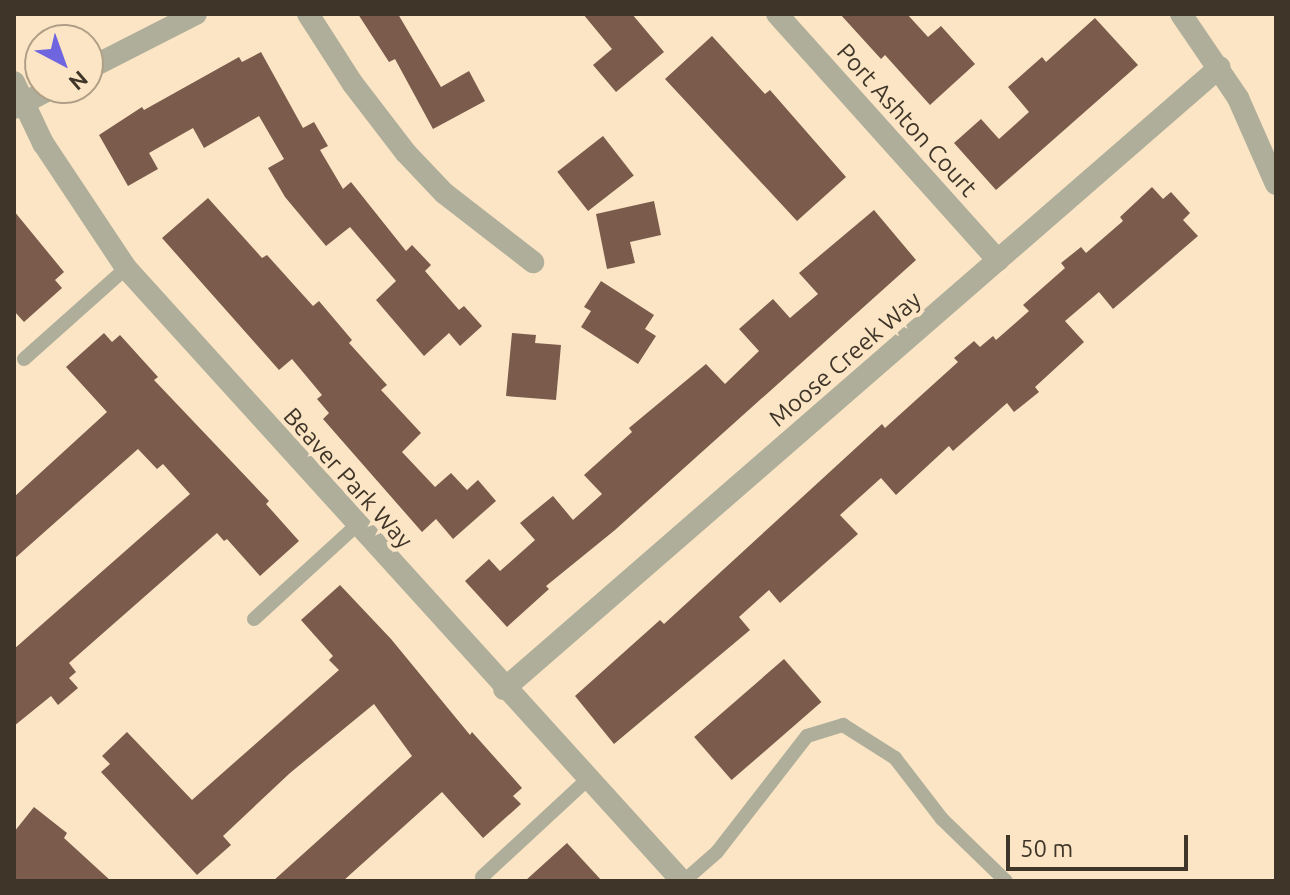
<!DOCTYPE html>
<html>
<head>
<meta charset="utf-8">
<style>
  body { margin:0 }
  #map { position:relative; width:1290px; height:895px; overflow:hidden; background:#fce5c5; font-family:Ubuntu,sans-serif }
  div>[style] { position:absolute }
  .building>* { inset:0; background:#7b5b4c; transform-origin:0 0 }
  .service>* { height:14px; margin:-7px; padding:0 7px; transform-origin:7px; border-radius:7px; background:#aeae9a }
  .minor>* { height:22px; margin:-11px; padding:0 11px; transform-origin:11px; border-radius:11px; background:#aeae9a }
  span { translate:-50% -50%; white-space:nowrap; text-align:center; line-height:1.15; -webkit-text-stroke:8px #fce5c5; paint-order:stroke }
  .street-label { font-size:24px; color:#3f3629 }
  .frame { position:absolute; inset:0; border:16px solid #3f3629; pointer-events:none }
  .north { position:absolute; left:24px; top:24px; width:80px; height:80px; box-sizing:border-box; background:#fce5c5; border:2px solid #b09f87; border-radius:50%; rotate:139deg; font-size:22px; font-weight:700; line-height:32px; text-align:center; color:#3f3629 }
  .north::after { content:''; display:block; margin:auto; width:28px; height:36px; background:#6e65df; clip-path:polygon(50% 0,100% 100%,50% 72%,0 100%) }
  .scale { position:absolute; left:1006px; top:835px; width:182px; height:36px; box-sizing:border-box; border:4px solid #3f3629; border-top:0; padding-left:10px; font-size:24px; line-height:28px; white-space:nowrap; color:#3f3629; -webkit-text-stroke:6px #fce5c5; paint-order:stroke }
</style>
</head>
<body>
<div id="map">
  <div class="building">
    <div style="clip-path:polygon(358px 14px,398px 14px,441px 87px,469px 71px,485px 101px,433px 129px,395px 59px,389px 62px)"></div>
    <div style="clip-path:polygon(583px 14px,632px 14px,664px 52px,616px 92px,593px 65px,612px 49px)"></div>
    <div style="clip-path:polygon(840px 14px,907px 14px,928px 37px,941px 26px,975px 64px,930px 105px,885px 55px,881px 59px)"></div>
    <div style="clip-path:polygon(1095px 18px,1138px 65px,996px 190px,954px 143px,981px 119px,999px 139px,1029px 112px,1008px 87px,1042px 57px,1046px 62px)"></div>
    <div style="clip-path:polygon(712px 36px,765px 94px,770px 90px,846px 177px,797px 221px,665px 79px)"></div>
    <div style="clip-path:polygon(261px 52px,303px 128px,314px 122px,328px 146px,320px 150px,343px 189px,351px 182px,406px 251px,412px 245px,431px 265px,425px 271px,459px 310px,464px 306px,482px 326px,460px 346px,449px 333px,424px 356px,376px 300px,396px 281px,350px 227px,326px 246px,285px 197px,268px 168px,284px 159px,259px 116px,204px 148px,193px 128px,149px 153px,158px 169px,128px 186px,99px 135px,142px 107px,144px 110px,239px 57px,242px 62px)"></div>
    <div style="left:603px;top:136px;width:50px;height:58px;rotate:52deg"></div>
    <div style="clip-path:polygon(1152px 187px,1163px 199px,1171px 192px,1190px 213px,1183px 220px,1198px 236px,1113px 309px,1099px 292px,1065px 321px,1084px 342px,1035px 387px,1039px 392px,1014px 412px,1007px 403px,953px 451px,949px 446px,896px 495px,881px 478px,840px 515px,858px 534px,780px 603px,769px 590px,739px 617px,750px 630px,614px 744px,575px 696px,660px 620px,664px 624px,882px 424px,885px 428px,958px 362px,954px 358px,974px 341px,980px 347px,993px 336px,996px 340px,1029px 311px,1023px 305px,1065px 268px,1061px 263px,1081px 247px,1086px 253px,1123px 221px,1120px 217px)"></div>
    <div style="clip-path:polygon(208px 198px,262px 258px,267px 255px,313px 306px,319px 301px,352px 340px,349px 343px,387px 385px,381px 390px,421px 433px,402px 452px,435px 487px,451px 473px,467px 490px,478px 480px,496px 501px,453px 539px,436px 519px,422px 532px,323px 419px,329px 413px,317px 399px,322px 395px,292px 359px,279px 370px,162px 238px)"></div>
    <div style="clip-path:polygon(654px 201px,661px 235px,630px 242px,635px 263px,607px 269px,596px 214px)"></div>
    <div style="clip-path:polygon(874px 210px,916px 260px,615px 530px,546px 586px,549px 589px,507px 627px,465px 581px,489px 559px,500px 571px,535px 540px,520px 523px,553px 496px,573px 520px,602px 494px,584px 475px,632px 432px,629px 428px,706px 364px,725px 384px,759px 351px,739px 329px,773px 299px,790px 318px,818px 294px,799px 273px)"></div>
    <div style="clip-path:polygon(14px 211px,64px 272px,55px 280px,62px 288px,24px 322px,14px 311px)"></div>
    <div style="clip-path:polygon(601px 281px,654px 315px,645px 329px,656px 336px,638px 364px,581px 327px,591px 311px,584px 307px)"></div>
    <div style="clip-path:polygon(104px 333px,112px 342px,120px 335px,158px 377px,154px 380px,269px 501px,266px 504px,299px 541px,260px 576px,227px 539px,224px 541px,217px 533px,69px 663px,76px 672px,69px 678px,78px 688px,58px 705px,51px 696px,14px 726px,14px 649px,190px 494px,163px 464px,157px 469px,138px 449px,14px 559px,14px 497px,107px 412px,66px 367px)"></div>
    <div style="clip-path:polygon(512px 333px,536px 335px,535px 343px,561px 345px,556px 400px,506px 396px)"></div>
    <div style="clip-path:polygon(340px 585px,391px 639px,470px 735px,472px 732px,522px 788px,513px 796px,521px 804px,483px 838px,442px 792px,343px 881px,273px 881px,412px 756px,374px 704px,290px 773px,223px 836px,231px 845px,197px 875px,101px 772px,110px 764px,102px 756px,127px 732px,192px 800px,339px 670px,329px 660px,333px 656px,301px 620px)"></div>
    <div style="left:784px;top:659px;width:57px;height:119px;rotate:49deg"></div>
    <div style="clip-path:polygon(34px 807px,67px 833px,64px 838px,111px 881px,14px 881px,14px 832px)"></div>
    <div style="clip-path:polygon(567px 843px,602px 881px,525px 881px)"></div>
  </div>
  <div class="service">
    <div style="left:24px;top:359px;width:137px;rotate:-41.7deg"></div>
    <div style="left:254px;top:619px;width:138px;rotate:-42.4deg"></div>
    <div style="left:482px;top:877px;width:146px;rotate:-42.8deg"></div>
    <div style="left:684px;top:881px;width:44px;rotate:-41.3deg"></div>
    <div style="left:717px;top:852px;width:147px;rotate:-52.2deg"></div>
    <div style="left:807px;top:736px;width:38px;rotate:-17deg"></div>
    <div style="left:843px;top:725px;width:62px;rotate:32.4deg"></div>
    <div style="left:895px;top:758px;width:77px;rotate:52.4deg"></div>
    <div style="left:942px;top:819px;width:89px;rotate:44.1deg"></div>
  </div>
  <div class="minor">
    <div style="left:308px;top:14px;width:83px;rotate:57.3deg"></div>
    <div style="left:353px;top:84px;width:87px;rotate:52.5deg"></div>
    <div style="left:406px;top:153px;width:55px;rotate:46.5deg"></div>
    <div style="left:444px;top:193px;width:113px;rotate:37.8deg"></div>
    <div style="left:777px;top:14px;width:331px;rotate:48.1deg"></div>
    <div style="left:1181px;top:14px;width:102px;rotate:55.8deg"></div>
    <div style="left:1238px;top:98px;width:94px;rotate:66.2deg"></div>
    <div style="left:88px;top:69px;width:121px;rotate:-27deg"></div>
    <div style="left:14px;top:82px;width:68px;rotate:64.6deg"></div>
    <div style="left:43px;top:143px;width:150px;rotate:56.4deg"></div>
    <div style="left:126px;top:268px;width:828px;rotate:47.79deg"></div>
    <div style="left:14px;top:108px;width:43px;rotate:-27.8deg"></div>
    <div style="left:504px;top:689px;width:948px;rotate:-40.98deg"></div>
  </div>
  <div class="street-label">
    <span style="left:907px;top:120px;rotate:48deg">Port Ashton Court</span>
    <span style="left:845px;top:359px;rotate:-41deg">Moose Creek Way</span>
    <span style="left:348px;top:478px;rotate:48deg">Beaver Park Way</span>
  </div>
  <div class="frame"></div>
  <div class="north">N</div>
  <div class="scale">50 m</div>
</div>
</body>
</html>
